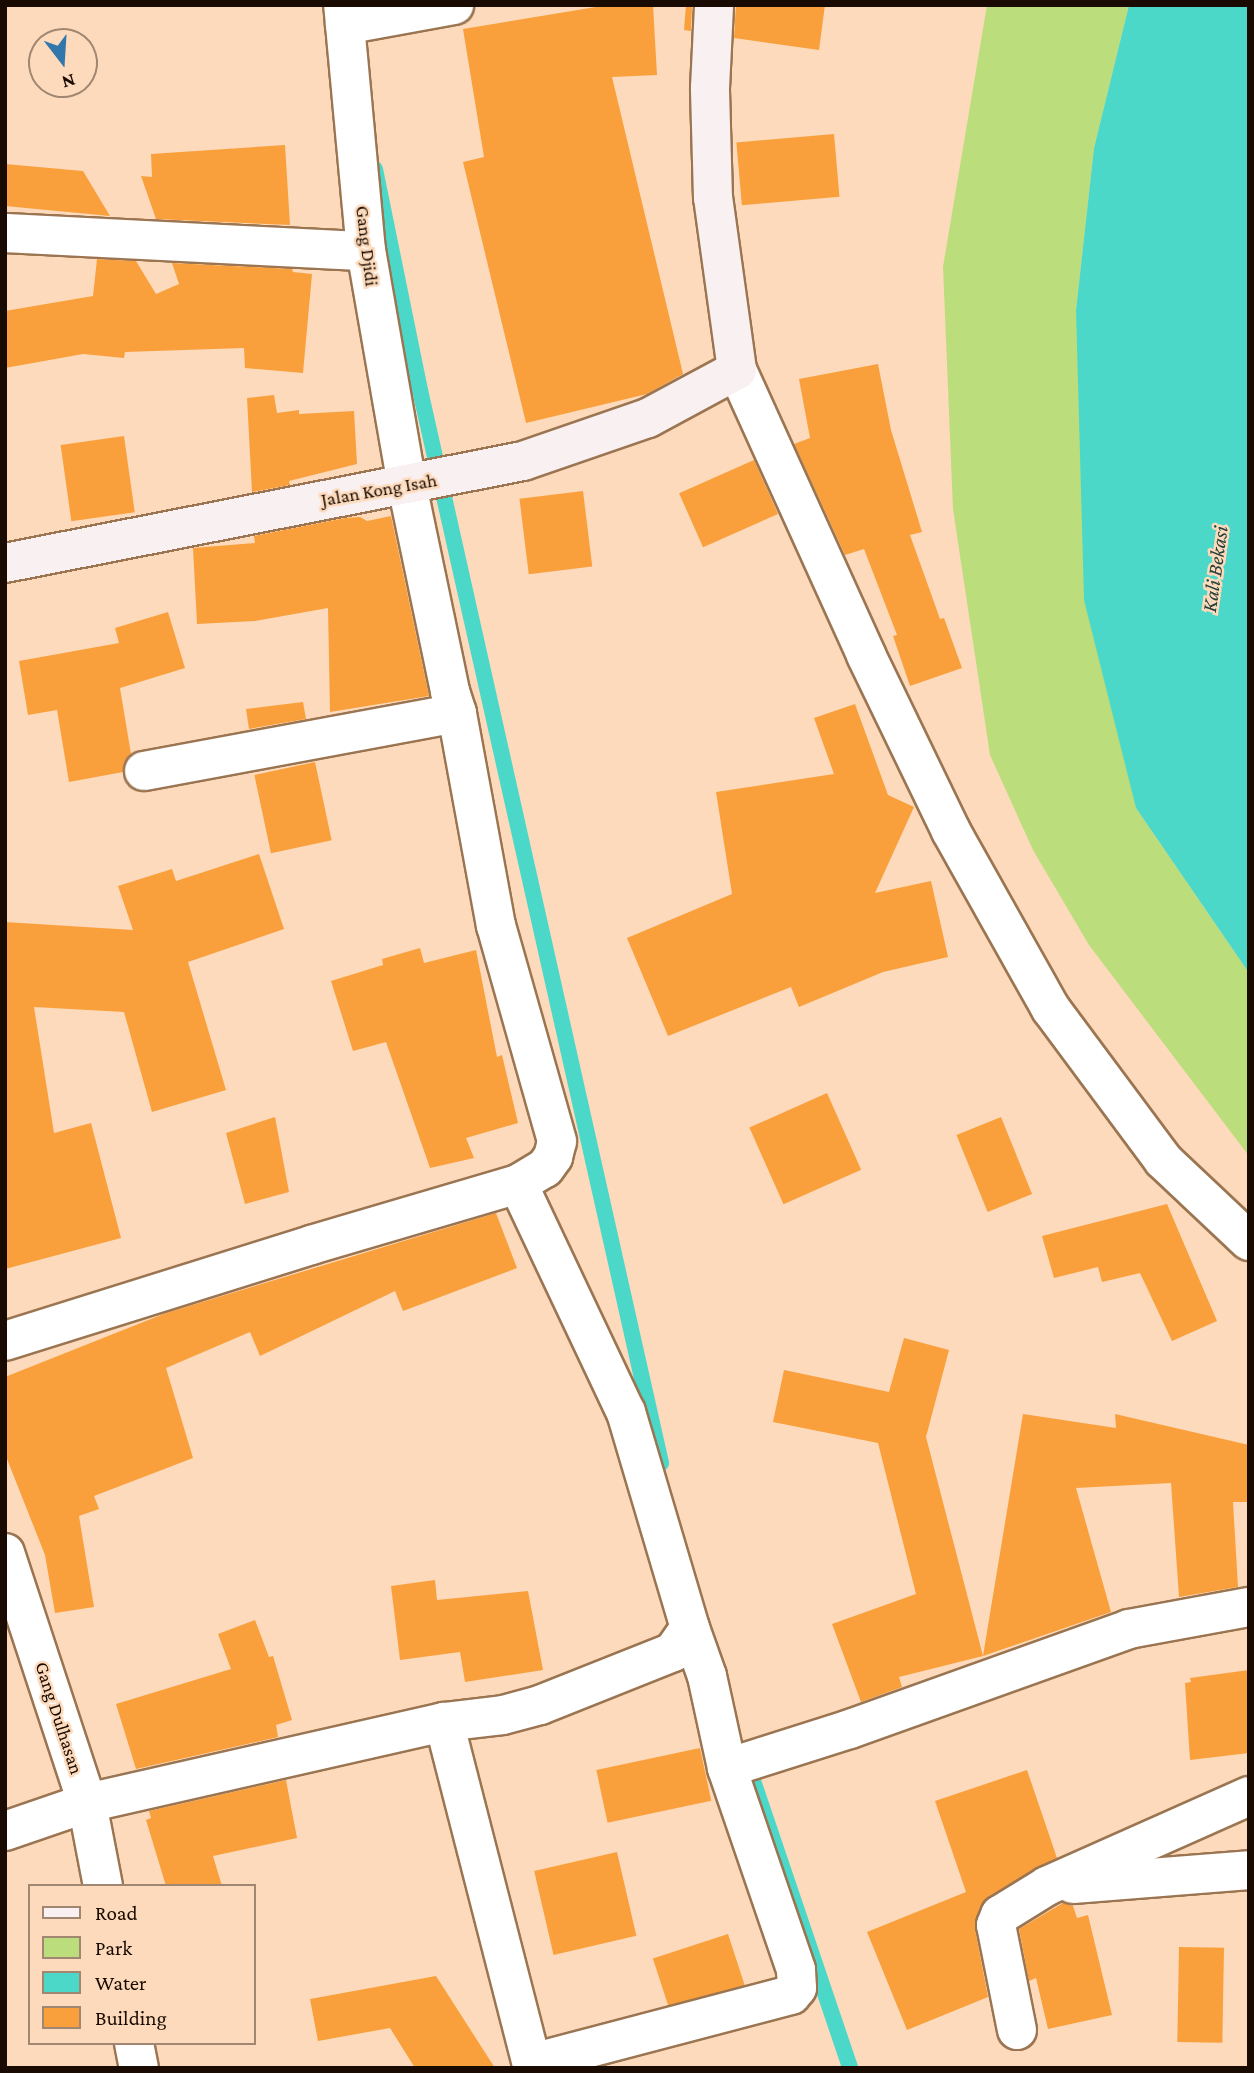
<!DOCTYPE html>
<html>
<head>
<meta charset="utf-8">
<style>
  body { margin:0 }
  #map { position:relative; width:1254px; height:2073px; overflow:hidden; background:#fcdabb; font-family:"Crimson Pro",serif }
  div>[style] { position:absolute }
  .green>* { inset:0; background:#bcdd7c }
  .water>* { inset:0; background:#4cd8c9 }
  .stream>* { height:16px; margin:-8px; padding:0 8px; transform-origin:8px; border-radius:8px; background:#4cd8c9 }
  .building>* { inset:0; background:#f9a03d; transform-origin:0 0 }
  .roads { filter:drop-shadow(2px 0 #9b7551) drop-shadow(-2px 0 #9b7551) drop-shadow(0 2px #9b7551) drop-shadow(0 -2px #9b7551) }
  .street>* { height:38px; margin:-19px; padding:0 19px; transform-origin:19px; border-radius:19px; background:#fff }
  .secondary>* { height:38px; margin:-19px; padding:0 19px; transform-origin:19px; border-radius:19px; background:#f9f0f2 }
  span { translate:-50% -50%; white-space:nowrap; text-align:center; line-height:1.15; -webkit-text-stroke:5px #fcdabb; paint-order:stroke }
  .street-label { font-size:19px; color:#190b01 }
  .water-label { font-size:21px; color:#213e3a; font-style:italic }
  .frame { position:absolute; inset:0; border:7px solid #190b01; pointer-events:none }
  .legend { position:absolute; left:28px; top:1884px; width:228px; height:161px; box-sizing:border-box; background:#fcdabb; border:2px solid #a18771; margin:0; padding:9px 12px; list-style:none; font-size:21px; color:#190b01 }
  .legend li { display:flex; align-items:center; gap:14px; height:35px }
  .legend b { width:35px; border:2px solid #a18771 }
  .north { position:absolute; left:28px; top:28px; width:70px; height:70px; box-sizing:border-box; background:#fcdabb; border:2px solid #a18771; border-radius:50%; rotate:163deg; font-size:19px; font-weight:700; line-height:28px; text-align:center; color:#190b01 }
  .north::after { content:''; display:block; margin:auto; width:24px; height:32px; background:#3277ac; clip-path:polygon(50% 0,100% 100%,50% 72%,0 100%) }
</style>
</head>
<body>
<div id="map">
  <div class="green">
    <div style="clip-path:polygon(987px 5px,1129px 5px,1094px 148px,1076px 310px,1136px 808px,1249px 973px,1249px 1156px,1089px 945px,1033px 850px,990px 755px,953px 509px,943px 267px)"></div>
  </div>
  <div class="water">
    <div style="clip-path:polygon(1129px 5px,1249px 5px,1249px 973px,1136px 808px,1084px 600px,1076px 310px,1094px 148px)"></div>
  </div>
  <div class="stream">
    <div style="left:375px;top:169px;width:226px;rotate:78.5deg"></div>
    <div style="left:420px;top:390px;width:1100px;rotate:77.34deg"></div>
    <div style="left:746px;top:1760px;width:325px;rotate:71.3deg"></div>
  </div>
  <div class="building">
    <div style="clip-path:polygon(608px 5px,653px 5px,657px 75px,612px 77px,683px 374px,647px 394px,526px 423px,463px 162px,484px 157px,463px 29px)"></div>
    <div style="clip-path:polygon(686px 5px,692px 5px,691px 31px,684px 30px)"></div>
    <div style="clip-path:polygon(736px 5px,825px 5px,819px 50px,734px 38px)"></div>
    <div style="left:834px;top:134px;width:63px;height:98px;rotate:85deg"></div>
    <div style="clip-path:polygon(285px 145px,290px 225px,156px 219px,141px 176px,152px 177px,151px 154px)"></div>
    <div style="clip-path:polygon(5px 164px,83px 171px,110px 216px,5px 206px)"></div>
    <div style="clip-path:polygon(97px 259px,136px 261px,156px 294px,179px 284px,172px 263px,292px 269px,293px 272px,312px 274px,303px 373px,245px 368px,244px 348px,125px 352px,124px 358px,83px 354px,5px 368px,5px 311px,93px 296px)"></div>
    <div style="clip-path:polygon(878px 364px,891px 430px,922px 532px,910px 535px,940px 619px,944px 618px,962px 668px,910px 686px,893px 636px,897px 635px,864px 549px,845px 555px,794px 444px,810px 438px,799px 379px)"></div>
    <div style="clip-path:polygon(274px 395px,277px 413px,299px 410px,299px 414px,354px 411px,357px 464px,289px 481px,290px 485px,252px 492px,247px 398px)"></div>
    <div style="left:124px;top:436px;width:77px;height:64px;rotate:82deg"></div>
    <div style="left:754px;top:460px;width:59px;height:82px;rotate:66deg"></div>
    <div style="left:583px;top:491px;width:76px;height:64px;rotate:83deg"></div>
    <div style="clip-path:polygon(391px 516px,429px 696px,330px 712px,328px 608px,255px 621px,197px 624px,193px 548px,255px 543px,254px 536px,345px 518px,360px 517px,367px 521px)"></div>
    <div style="clip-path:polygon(168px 612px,185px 668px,120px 688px,131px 754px,124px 763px,123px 772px,69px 782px,57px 710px,28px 715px,19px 661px,119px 643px,115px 628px)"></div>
    <div style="clip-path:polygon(303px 702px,306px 719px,249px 729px,246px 709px)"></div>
    <div style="clip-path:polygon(855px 704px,888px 795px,914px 807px,875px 893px,931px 881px,948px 957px,883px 972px,799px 1007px,791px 987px,668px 1036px,627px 938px,732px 894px,716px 792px,834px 774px,814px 718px)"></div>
    <div style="left:315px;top:762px;width:80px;height:62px;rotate:78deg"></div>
    <div style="clip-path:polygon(259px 854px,284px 929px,188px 962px,226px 1090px,152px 1112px,124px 1012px,34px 1007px,54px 1133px,91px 1123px,121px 1238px,5px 1269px,5px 922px,133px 930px,118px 886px,172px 869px,176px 881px)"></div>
    <div style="clip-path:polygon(420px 948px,424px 963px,476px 950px,497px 1057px,502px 1055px,518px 1123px,466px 1138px,474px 1158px,430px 1168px,386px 1042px,353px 1051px,331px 981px,383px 965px,382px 959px)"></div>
    <div style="left:827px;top:1093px;width:84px;height:85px;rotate:66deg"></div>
    <div style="clip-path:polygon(275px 1117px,289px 1192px,245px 1204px,226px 1133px)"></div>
    <div style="left:1001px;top:1117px;width:83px;height:48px;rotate:68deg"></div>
    <div style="clip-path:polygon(1167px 1204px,1217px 1321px,1172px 1341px,1140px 1273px,1102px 1282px,1098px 1267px,1054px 1278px,1042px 1236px)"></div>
    <div style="clip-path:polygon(496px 1213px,517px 1268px,403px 1311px,395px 1291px,260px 1356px,250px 1332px,166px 1368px,193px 1458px,94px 1496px,99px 1509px,79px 1516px,94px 1607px,55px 1613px,45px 1555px,5px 1454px,5px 1377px,166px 1313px)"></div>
    <div style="clip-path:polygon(904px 1338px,949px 1350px,926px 1437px,983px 1656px,899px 1677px,902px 1687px,861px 1702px,832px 1624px,916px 1594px,878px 1443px,773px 1422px,784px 1370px,889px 1392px)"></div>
    <div style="clip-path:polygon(1023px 1414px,1116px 1428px,1115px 1414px,1249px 1445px,1249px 1502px,1233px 1502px,1238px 1587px,1179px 1597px,1171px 1483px,1076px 1488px,1111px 1612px,983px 1656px)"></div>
    <div style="clip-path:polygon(435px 1580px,437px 1600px,528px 1591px,543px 1670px,465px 1682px,460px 1652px,400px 1660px,391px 1586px)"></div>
    <div style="clip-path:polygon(255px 1620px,269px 1657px,273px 1656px,292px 1720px,276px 1725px,278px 1737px,136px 1769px,116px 1704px,231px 1669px,218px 1634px)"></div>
    <div style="clip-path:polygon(1249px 1670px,1249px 1753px,1190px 1760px,1185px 1683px,1191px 1682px,1190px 1678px)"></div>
    <div style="left:700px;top:1748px;width:54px;height:106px;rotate:78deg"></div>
    <div style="clip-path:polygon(1027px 1770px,1057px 1858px,989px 1896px,980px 1907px,975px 1929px,988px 1997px,907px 2030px,867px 1932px,966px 1892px,935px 1801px)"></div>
    <div style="clip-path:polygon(286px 1780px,297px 1838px,213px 1856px,222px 1886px,166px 1886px,146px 1820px,151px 1818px,149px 1811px)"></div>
    <div style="left:617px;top:1852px;width:86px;height:85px;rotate:77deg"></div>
    <div style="clip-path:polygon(1063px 1903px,1073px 1906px,1077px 1918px,1088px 1915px,1112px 2015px,1048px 2029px,1036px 1978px,1029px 1981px,1019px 1929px)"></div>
    <div style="left:728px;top:1934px;width:54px;height:79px;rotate:72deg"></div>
    <div style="left:1179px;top:1947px;width:45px;height:95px;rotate:1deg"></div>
    <div style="clip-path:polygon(436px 1976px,495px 2068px,415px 2068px,390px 2028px,318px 2041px,310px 1999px)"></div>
  </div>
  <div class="roads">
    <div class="street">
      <div style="left:345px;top:25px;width:111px;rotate:-10.4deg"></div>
      <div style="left:5px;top:233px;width:361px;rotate:2.9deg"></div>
      <div style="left:737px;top:370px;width:313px;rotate:65.6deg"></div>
      <div style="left:866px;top:655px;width:195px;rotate:64.2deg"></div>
      <div style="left:951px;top:831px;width:204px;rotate:60.7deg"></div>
      <div style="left:1051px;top:1009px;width:188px;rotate:53.4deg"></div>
      <div style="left:1163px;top:1160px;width:118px;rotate:43.3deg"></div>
      <div style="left:144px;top:771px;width:318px;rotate:-10.5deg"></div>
      <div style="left:518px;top:1184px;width:252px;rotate:64.7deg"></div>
      <div style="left:626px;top:1412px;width:225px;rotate:73.5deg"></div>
      <div style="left:5px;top:1341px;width:321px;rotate:-17.4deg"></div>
      <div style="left:311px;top:1245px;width:216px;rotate:-16.4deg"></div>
      <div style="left:518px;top:1184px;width:31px;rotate:-31deg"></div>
      <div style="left:545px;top:1168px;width:14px;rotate:-54deg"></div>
      <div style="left:553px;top:1157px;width:16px;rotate:-76deg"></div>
      <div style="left:557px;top:1141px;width:223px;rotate:-105.8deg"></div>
      <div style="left:496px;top:926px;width:217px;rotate:-100.4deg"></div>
      <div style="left:457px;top:713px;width:23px;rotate:-108deg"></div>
      <div style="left:450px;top:691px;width:210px;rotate:-101.8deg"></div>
      <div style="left:407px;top:485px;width:238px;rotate:-99.9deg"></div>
      <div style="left:366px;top:251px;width:247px;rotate:-95.3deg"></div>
      <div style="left:5px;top:1553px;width:263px;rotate:71.8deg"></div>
      <div style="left:87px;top:1803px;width:85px;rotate:79.1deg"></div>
      <div style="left:444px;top:1722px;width:357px;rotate:75.6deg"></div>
      <div style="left:727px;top:1768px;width:129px;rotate:-17.6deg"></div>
      <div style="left:850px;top:1729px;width:296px;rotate:-19.7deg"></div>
      <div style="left:1129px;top:1629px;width:122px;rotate:-10.4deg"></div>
      <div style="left:5px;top:1831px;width:87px;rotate:-18.9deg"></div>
      <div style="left:87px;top:1803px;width:366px;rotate:-12.8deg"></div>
      <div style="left:444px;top:1722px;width:59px;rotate:-6.8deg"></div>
      <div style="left:503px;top:1715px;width:38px;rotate:-15deg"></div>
      <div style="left:540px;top:1705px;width:143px;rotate:-21.7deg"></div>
      <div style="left:673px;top:1652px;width:29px;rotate:-55deg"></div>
      <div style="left:690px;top:1628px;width:51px;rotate:70.5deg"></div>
      <div style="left:707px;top:1676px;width:94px;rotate:77.7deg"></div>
      <div style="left:727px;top:1768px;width:213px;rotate:71.1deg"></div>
      <div style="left:796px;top:1970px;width:18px;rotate:87deg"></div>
      <div style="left:797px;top:1988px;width:9px;rotate:131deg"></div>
      <div style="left:791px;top:1995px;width:268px;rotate:165.3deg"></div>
      <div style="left:1073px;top:1884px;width:177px;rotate:-4.5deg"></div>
      <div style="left:1017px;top:2030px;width:107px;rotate:-101.3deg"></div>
      <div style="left:996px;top:1925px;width:11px;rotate:-68deg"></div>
      <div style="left:1000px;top:1915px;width:55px;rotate:-31.7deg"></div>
      <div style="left:1047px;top:1886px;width:221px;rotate:-24deg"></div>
      <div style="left:134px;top:2043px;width:25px;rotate:79deg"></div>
    </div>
    <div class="secondary">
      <div style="left:5px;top:563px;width:528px;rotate:-11.14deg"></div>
      <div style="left:523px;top:461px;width:132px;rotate:-19deg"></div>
      <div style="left:648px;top:418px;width:101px;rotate:-28.3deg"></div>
      <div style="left:737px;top:370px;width:174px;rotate:-97.9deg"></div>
      <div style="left:713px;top:198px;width:110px;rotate:-91.6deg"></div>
      <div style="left:710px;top:88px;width:83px;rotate:-87.2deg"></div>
    </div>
  </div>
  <div class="street-label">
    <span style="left:367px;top:246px;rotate:83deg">Gang Djidi</span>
    <span style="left:379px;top:490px;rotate:-10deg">Jalan Kong Isah</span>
    <span style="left:59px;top:1718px;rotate:72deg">Gang Dulhasan</span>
  </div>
  <div class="water-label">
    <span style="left:1215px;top:569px;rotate:-82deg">Kali Bekasi</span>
  </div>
  <div class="frame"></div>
  <ul class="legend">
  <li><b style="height:9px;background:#f9f0f2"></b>Road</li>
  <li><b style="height:19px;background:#bcdd7c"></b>Park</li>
  <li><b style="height:19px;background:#4cd8c9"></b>Water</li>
  <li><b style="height:19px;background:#f9a03d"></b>Building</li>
  </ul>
  <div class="north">N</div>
</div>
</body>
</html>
